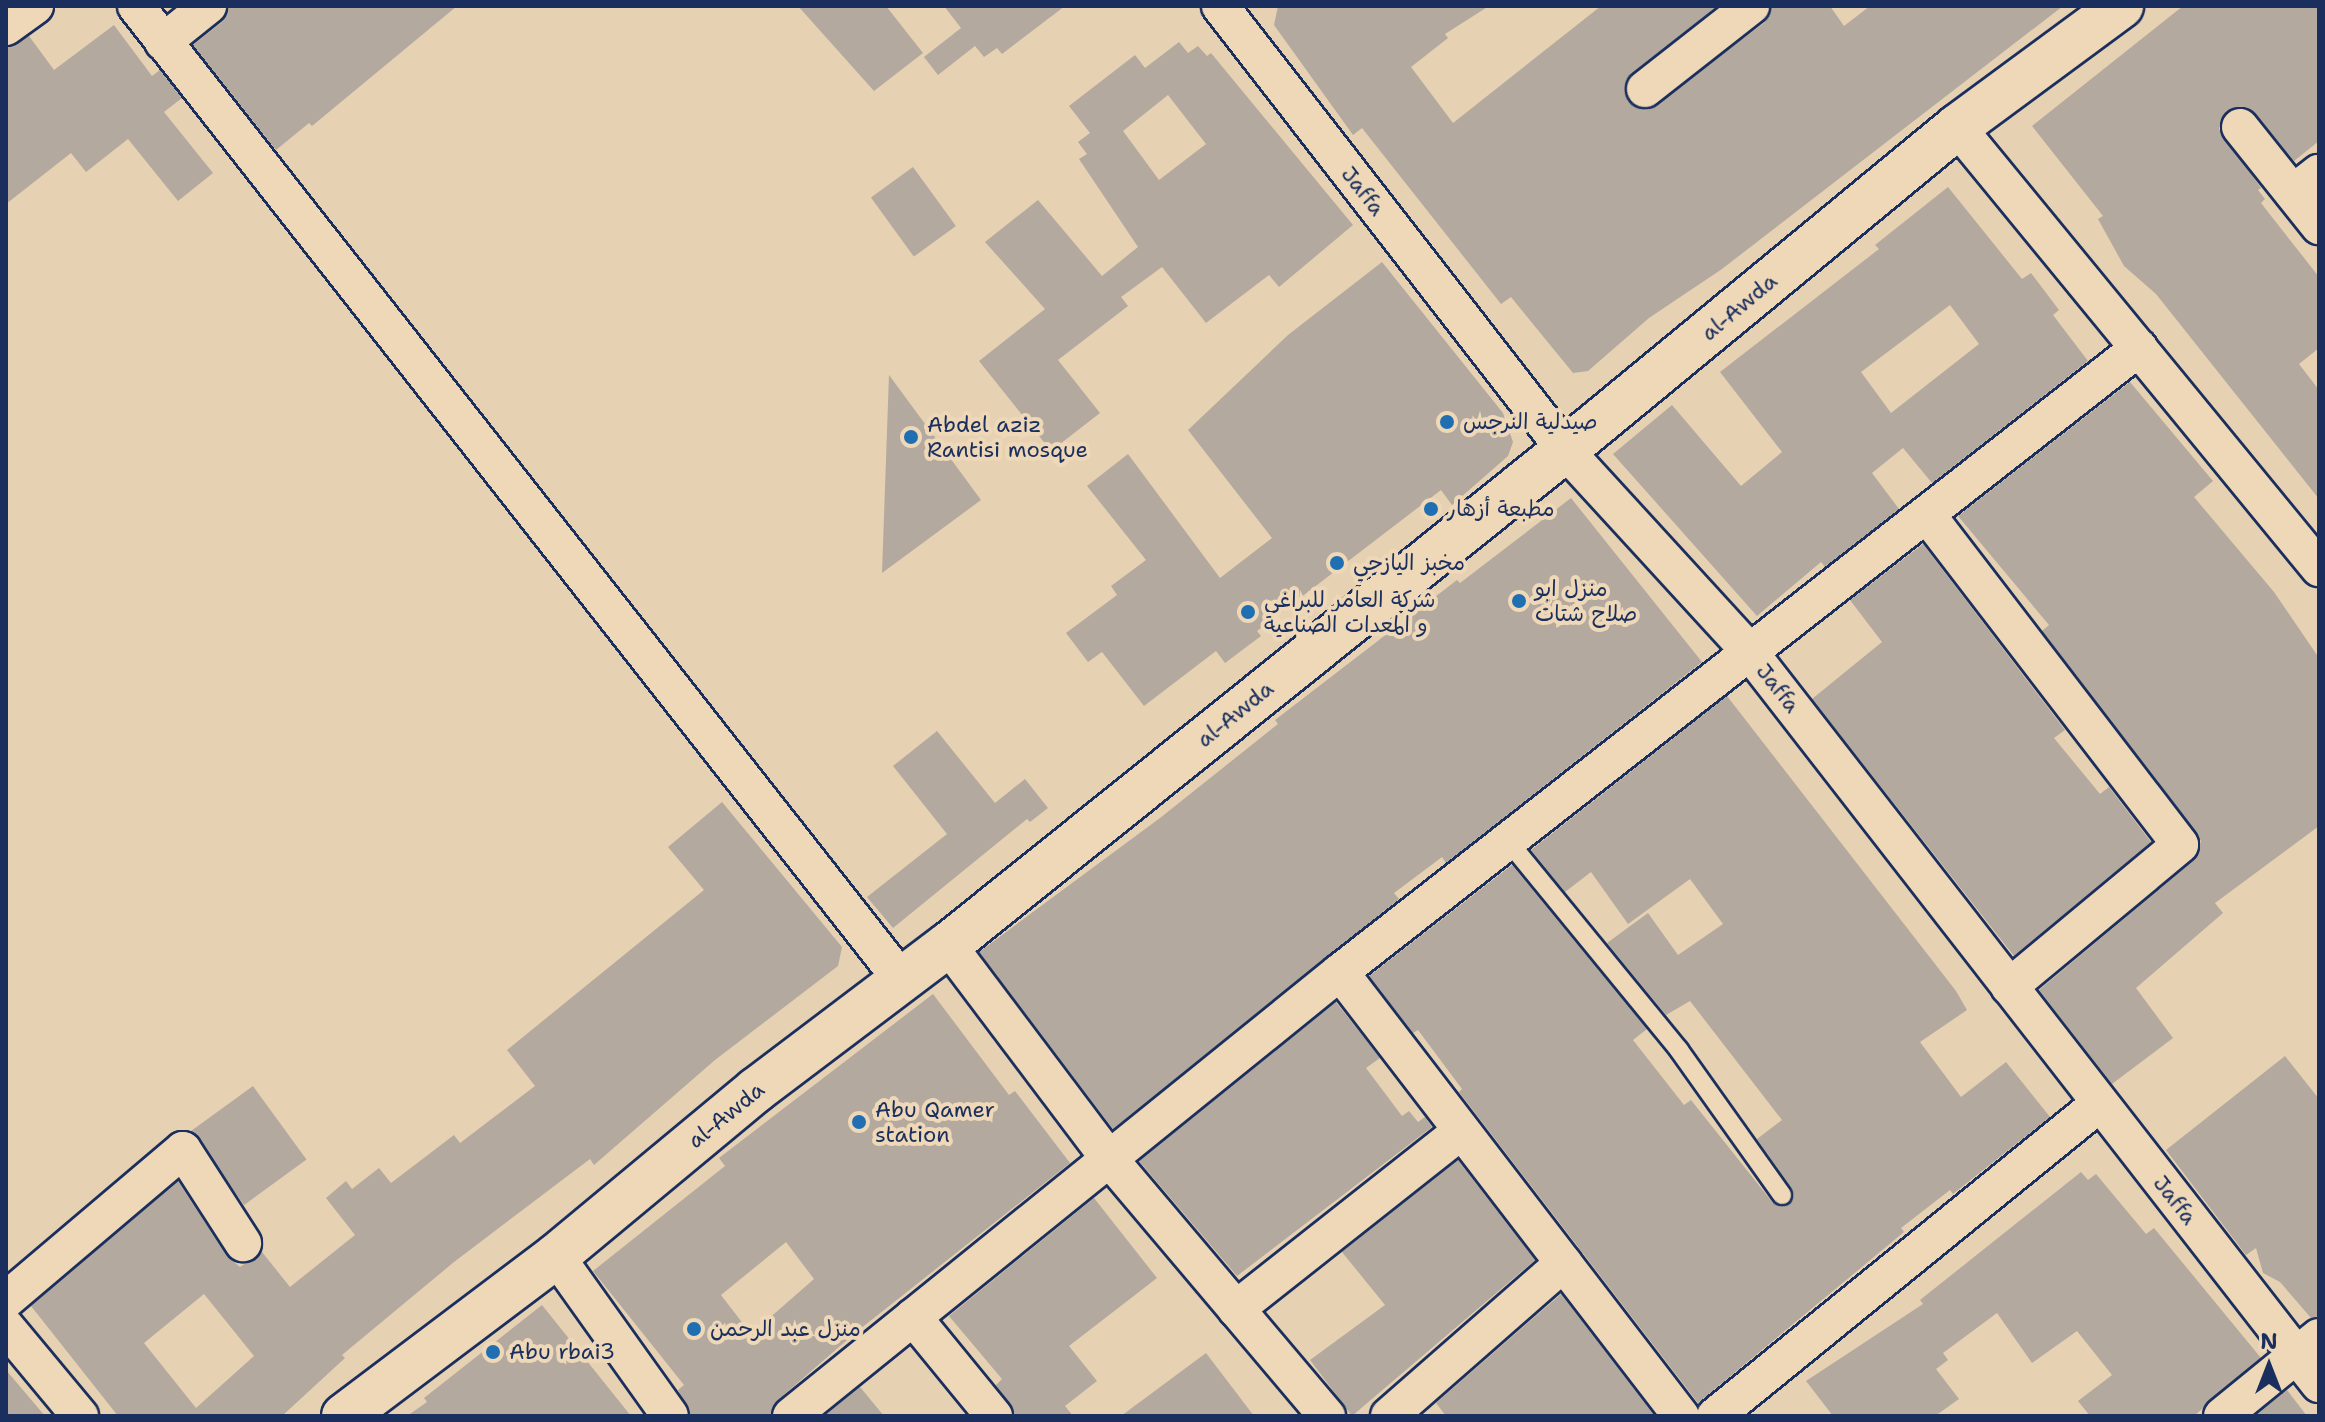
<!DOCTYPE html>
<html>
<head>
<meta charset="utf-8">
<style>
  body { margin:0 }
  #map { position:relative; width:2325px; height:1422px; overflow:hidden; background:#e6d1b3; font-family:"Shantell Sans","Playpen Sans Arabic",sans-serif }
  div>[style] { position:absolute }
  .building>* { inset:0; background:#b3a99e; transform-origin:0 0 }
  .roads { filter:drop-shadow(2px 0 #1b2f5e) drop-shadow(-2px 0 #1b2f5e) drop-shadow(0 2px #1b2f5e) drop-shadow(0 -2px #1b2f5e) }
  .service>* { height:18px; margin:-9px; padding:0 9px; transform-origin:9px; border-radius:9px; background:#eed8b7 }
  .minor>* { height:36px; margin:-18px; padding:0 18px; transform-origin:18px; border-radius:18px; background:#eed8b7 }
  .secondary>* { height:44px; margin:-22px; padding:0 22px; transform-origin:22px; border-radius:22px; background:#eed8b7 }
  .dots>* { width:22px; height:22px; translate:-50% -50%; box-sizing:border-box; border:4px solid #eed8b7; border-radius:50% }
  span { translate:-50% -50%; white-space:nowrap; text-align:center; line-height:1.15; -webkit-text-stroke:8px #eed8b7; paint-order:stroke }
  .street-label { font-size:22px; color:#1b2f5e }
  .poi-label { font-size:22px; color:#1b2f5e }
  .left { translate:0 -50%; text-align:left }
  .frame { position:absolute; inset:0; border:8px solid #1b2f5e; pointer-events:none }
  .north { position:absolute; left:2229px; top:1326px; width:80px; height:80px; -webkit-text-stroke:6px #eed8b7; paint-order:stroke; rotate:0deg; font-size:22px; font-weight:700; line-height:32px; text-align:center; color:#1b2f5e }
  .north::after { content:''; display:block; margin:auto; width:28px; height:36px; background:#1b2f5e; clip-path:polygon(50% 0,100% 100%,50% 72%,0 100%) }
</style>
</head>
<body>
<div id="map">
  <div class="building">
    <div style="clip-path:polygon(229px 6px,457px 6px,312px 126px,309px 123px,276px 150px,193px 45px,222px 22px)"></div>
    <div style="clip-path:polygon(798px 6px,886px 6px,923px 53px,874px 91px)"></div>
    <div style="clip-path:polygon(944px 6px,1065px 6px,1002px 54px,997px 48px,984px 57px,975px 46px,938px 75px,924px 57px,961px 28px)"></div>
    <div style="clip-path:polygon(1278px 6px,1489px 6px,1445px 34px,1448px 38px,1411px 67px,1453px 123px,1601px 6px,1717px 6px,1626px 80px,1628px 101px,1647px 110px,1764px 23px,1772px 6px,1830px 6px,1844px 26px,1870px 6px,2063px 6px,1722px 269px,1649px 318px,1588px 371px,1573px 373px,1511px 297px,1501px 304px,1362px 128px,1353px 135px,1274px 25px)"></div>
    <div style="clip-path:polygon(2183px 6px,2319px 6px,2319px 141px,2294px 161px,2247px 107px,2226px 111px,2219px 129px,2261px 188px,2258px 190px,2265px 199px,2261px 203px,2319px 277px,2319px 348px,2299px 364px,2319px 390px,2319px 499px,2156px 294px,2124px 266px,2098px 219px,2103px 216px,2032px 126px)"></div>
    <div style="clip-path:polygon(114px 25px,152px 76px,160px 70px,182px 98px,164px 112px,213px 173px,178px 201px,128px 139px,86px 172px,71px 153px,6px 204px,6px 48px,29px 36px,54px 70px)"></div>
    <div style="clip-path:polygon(evenodd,1179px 42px,1188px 53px,1198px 46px,1207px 56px,1211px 53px,1353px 225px,1279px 287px,1269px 275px,1206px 323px,1162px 267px,1121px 297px,1128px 306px,1058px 360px,1100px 413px,1051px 451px,979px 361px,1045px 309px,985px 242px,1038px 200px,1102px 276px,1138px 247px,1079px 159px,1087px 154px,1078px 142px,1090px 133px,1069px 106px,1135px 55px,1145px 68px,1179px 42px,1168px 95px,1206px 144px,1159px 180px,1123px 131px,1168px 95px)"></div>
    <div style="left:913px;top:167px;width:73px;height:52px;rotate:54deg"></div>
    <div style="clip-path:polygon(evenodd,1948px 187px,2022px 279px,2031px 273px,2059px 310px,2053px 315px,2088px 361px,1932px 483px,1903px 448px,1872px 473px,1899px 509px,1825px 567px,1821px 562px,1757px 616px,1613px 454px,1672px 405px,1741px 486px,1782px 452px,1720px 372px,1879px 249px,1875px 245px,1948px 187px,1950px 305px,1979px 344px,1891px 413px,1861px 372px,1950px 305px)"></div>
    <div style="clip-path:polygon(1382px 262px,1503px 413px,1513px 442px,1508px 456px,1452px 505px,1441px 490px,1257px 631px,1261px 636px,1225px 663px,1216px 651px,1144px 706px,1102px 652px,1088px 662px,1066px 633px,1117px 595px,1111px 586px,1146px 560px,1087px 486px,1128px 454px,1220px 578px,1272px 538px,1188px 430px,1288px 335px)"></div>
    <div style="clip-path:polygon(889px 375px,981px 500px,882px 573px)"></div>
    <div style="clip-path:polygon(2130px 382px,2213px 481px,2194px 497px,2274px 592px,2319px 658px,2319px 826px,2215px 903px,2223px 913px,2136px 988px,2173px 1038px,2112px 1084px,2039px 990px,2193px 861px,2201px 841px,2042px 631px,2049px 625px,1958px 516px)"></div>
    <div style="clip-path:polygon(1571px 498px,1702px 662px,1446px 863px,1442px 857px,1394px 893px,1399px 899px,1113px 1129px,979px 952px,1160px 818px,1278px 724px,1275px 720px,1457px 580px,1460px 583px)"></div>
    <div style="clip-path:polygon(1923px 544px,2065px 730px,2054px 738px,2100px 794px,2109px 787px,2151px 842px,2014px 956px,1812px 699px,1882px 642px,1850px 600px)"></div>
    <div style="clip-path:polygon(1727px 696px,1956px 991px,1967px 1010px,1920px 1042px,1961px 1097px,2006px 1062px,2050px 1117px,1953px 1194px,1950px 1190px,1901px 1228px,1904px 1232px,1698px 1403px,1459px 1092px,1462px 1089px,1418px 1030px,1413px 1033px,1369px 976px,1512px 865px,1647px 1029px,1633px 1040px,1684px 1105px,1691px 1100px,1773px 1203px,1790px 1204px,1792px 1189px,1757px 1139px,1782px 1120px,1690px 1001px,1666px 1015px,1607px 943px,1648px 913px,1678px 955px,1723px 924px,1690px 879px,1628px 924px,1591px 872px,1565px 892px,1531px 850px)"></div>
    <div style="clip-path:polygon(937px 731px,995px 803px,1025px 779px,1048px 808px,1030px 822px,1027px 819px,893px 928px,867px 897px,947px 834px,893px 766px)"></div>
    <div style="clip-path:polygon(evenodd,722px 802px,842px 947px,838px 966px,715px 1060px,594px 1165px,590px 1159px,454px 1262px,342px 1355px,345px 1358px,282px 1416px,118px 1416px,31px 1306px,178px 1181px,226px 1255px,240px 1267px,262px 1252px,290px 1287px,355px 1235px,326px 1198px,346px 1181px,352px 1189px,379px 1168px,391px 1183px,454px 1135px,460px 1143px,535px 1086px,507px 1050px,704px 890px,668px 847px,722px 802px,204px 1294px,254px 1356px,196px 1408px,144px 1343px,204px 1294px)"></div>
    <div style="clip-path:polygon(evenodd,933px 994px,1009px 1095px,1015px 1091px,1070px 1163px,855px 1333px,778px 1400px,770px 1416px,691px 1416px,678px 1390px,684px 1385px,593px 1271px,725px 1166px,719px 1158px,933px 994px,786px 1242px,814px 1279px,751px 1334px,721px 1295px,786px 1242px)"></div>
    <div style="clip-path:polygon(1336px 1002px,1380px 1058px,1366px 1068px,1402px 1116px,1409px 1111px,1418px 1122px,1425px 1117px,1432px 1127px,1237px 1276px,1139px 1161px)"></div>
    <div style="clip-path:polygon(2285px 1056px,2319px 1099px,2319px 1316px,2311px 1318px,2280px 1282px,2263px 1273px,2256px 1248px,2246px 1255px,2166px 1150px)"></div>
    <div style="left:253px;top:1086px;width:91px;height:77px;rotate:54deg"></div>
    <div style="clip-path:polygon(1458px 1160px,1535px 1260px,1352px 1416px,1310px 1360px,1385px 1305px,1342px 1252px)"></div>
    <div style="clip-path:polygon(2081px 1172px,2088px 1180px,2096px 1174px,2146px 1234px,2154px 1228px,2261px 1358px,2194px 1416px,2090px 1416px,2078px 1401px,2112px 1375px,2077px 1331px,2032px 1363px,1997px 1313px,1943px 1353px,1948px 1360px,1936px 1369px,1959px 1399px,1935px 1416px,1833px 1416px,1806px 1381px,1923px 1304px,1920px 1300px)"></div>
    <div style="clip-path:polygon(1094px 1198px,1157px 1278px,1069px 1346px,1097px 1381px,1065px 1406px,1073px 1416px,1014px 1416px,996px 1385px,1002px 1379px,949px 1316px)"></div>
    <div style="clip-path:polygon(1561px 1294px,1655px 1416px,1446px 1416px,1436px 1403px)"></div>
    <div style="clip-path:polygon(542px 1305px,631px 1416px,407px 1416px,427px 1402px,424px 1398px)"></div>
    <div style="clip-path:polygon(1206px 1353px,1254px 1416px,1121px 1416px)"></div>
    <div style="clip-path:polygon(6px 1370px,45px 1416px,6px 1416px)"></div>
    <div style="clip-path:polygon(860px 1387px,884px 1416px,824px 1416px)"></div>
    <div style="clip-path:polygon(2287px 1390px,2307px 1416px,2255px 1416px)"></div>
  </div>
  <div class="roads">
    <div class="service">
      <div style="left:1508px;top:841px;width:270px;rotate:50.7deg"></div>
      <div style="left:1679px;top:1050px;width:178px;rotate:54.6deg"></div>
    </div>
    <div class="minor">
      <div style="left:136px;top:6px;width:1236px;rotate:51.83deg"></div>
      <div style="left:1220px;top:6px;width:562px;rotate:52.15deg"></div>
      <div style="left:1565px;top:450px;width:271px;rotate:47.5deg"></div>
      <div style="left:1748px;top:650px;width:930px;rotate:52.12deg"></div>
      <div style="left:6px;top:27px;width:36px;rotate:-36deg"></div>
      <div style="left:163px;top:42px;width:58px;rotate:-38.7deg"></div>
      <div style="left:1645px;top:89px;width:135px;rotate:-38.1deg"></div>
      <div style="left:1957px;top:127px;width:571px;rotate:50.62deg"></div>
      <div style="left:2240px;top:127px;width:127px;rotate:51.4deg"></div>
      <div style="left:2293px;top:193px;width:33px;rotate:-38deg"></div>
      <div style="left:1928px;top:516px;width:414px;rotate:52.5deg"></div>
      <div style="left:2180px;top:845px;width:222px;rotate:140.3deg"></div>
      <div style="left:948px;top:945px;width:264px;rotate:53deg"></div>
      <div style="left:1107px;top:1156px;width:341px;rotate:49.8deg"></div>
      <div style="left:1340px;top:972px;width:560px;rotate:52.48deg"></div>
      <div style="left:556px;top:1256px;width:196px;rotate:54.5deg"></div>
      <div style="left:6px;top:1300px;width:232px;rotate:-40.3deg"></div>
      <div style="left:183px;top:1150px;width:111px;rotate:57.2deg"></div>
      <div style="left:1236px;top:1309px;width:287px;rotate:-38.3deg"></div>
      <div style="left:913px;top:1317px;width:128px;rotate:50.7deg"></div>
      <div style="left:6px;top:1327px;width:116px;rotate:50.3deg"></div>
      <div style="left:791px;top:1416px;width:706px;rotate:-38.96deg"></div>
      <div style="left:1340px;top:972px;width:1014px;rotate:-37.99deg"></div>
      <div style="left:1389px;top:1416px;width:232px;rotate:-41.2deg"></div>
      <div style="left:1715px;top:1416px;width:495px;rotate:-39.1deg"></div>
      <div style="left:2222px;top:1416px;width:125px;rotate:-39.2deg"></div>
    </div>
    <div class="secondary">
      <div style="left:344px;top:1416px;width:266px;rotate:-37deg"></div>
      <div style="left:556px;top:1256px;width:260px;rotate:-39.7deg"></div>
      <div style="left:756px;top:1090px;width:241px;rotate:-37.1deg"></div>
      <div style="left:948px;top:945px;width:791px;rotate:-38.74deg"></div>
      <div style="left:1565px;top:450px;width:508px;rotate:-39.49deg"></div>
      <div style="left:1957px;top:127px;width:204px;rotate:-36.4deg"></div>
    </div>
  </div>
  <div class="dots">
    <div style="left:1447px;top:422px;background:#1f6fb2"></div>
    <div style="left:911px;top:437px;background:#1f6fb2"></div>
    <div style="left:1431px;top:509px;background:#1f6fb2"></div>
    <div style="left:1337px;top:563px;background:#1f6fb2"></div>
    <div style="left:1519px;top:601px;background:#1f6fb2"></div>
    <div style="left:1248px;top:612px;background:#1f6fb2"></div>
    <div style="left:859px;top:1122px;background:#1f6fb2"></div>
    <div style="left:694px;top:1329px;background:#1f6fb2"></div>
    <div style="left:493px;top:1352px;background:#1f6fb2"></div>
  </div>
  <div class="street-label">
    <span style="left:1363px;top:191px;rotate:52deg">Jaffa</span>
    <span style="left:1739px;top:307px;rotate:-40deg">al-Awda</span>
    <span style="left:1778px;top:688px;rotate:52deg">Jaffa</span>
    <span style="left:1235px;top:714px;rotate:-39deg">al-Awda</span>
    <span style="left:726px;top:1115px;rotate:-39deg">al-Awda</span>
    <span style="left:2175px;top:1200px;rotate:52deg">Jaffa</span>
  </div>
  <div class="poi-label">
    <span class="left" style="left:1463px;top:422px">صيدلية النرجس</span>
    <span class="left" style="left:927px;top:437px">Abdel aziz<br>Rantisi mosque</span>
    <span class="left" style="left:1447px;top:509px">مطبعة أزهار</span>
    <span class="left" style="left:1353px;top:563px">مخبز اليازجي</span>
    <span class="left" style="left:1535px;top:601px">منزل ابو<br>صلاح شتات</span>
    <span class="left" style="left:1264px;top:612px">شركة العامر للبراغي<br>و المعدات الصناعية</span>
    <span class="left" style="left:875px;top:1122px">Abu Qamer<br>station</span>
    <span class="left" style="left:710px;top:1329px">منزل عبد الرحمن</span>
    <span class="left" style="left:509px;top:1352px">Abu rbai3</span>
  </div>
  <div class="frame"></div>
  <div class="north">N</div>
</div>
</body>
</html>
